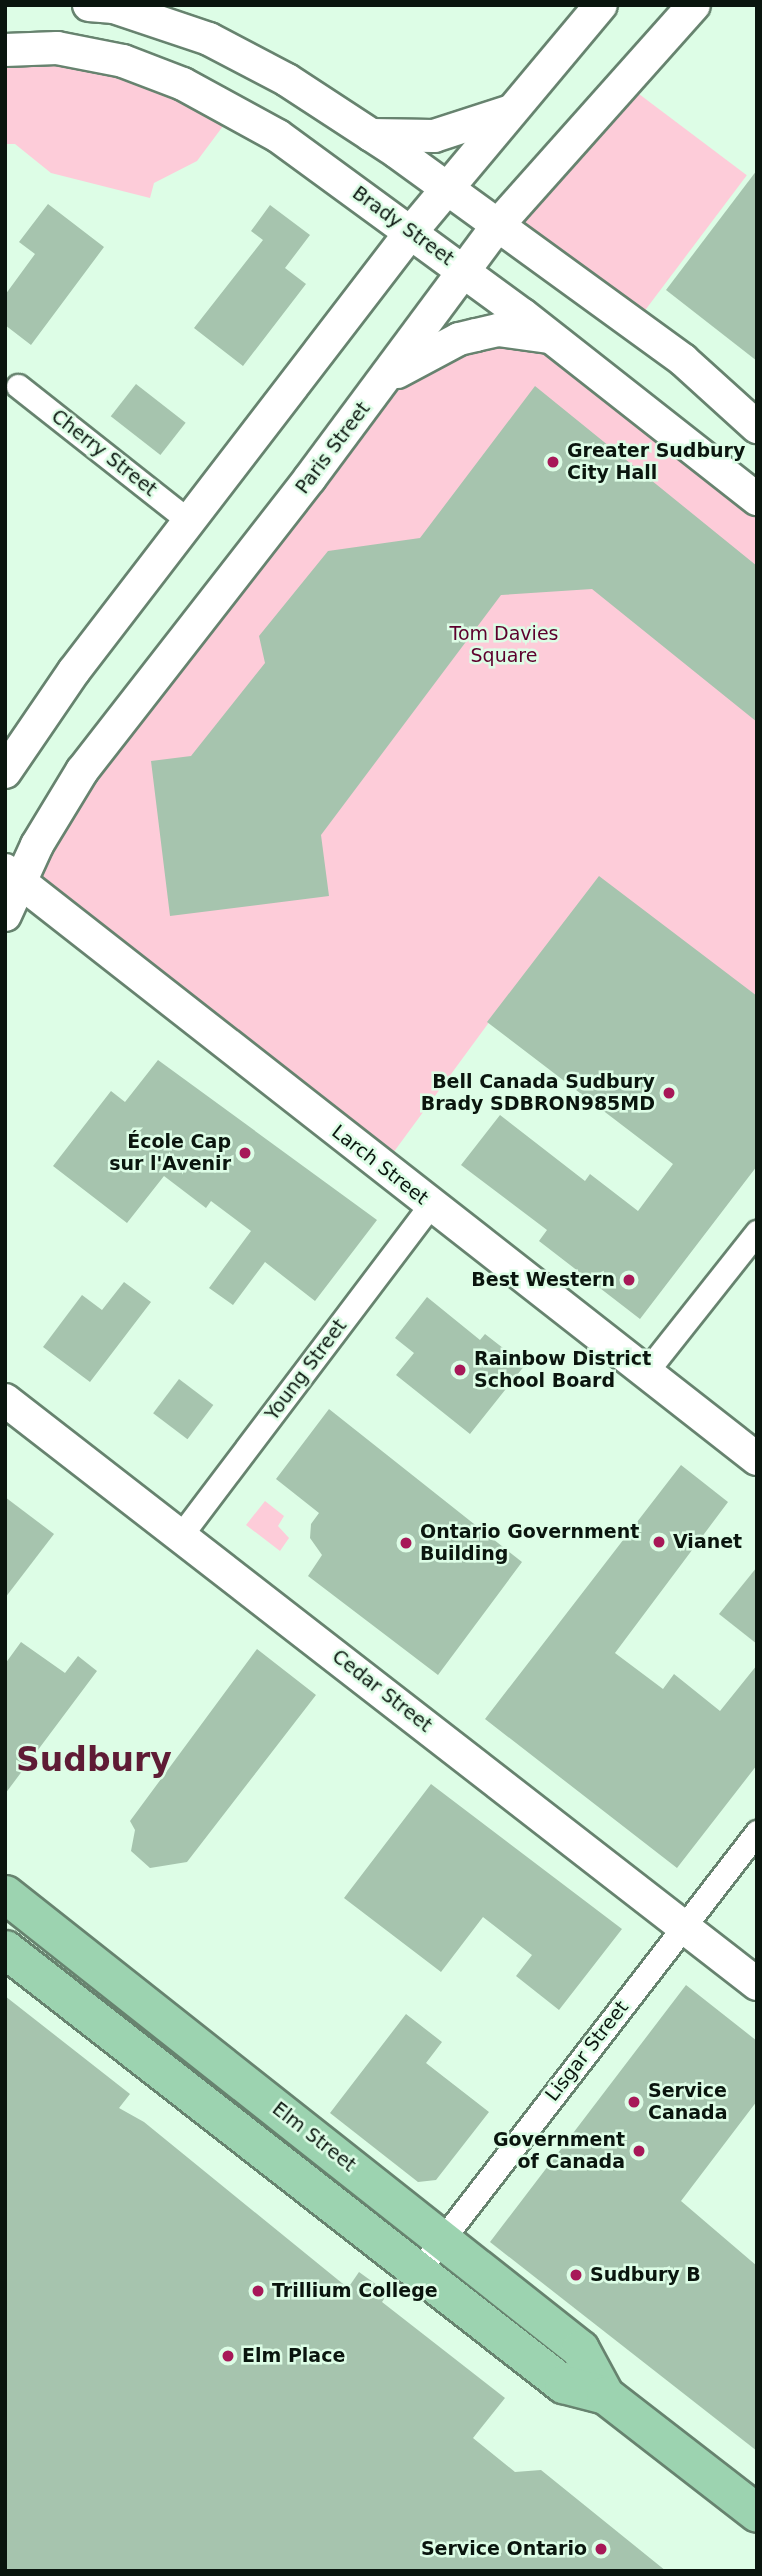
<!DOCTYPE html>
<html>
<head>
<meta charset="utf-8">
<style>
  body { margin:0 }
  #map { position:relative; width:762px; height:2576px; overflow:hidden; background:#ddfde6; font-family:"DejaVu Sans",sans-serif }
  div>[style] { position:absolute }
  .green>* { inset:0; background:#fdccd9; transform-origin:0 0 }
  .building>* { inset:0; background:#a6c4ae; transform-origin:0 0 }
  .roads { filter:drop-shadow(2px 0 #67836f) drop-shadow(-2px 0 #67836f) drop-shadow(0 2px #67836f) drop-shadow(0 -2px #67836f) }
  .street>* { height:23px; margin:-11.5px; padding:0 11.5px; transform-origin:11.5px; border-radius:11.5px; background:#fff }
  .secondary>* { height:32px; margin:-16px; padding:0 16px; transform-origin:16px; border-radius:16px; background:#fff }
  .primary>* { height:37px; margin:-18.5px; padding:0 18.5px; transform-origin:18.5px; border-radius:18.5px; background:#9cd3b0 }
  .dots>* { width:19px; height:19px; translate:-50% -50%; box-sizing:border-box; border:4px solid #ddfde6; border-radius:50% }
  span { translate:-50% -50%; white-space:nowrap; text-align:center; line-height:1.15; -webkit-text-stroke:5px #ddfde6; paint-order:stroke }
  .street-label { font-size:19px; color:#0a150e }
  .poi-label { font-size:19px; color:#0a150e; font-weight:700 }
  .left { translate:0 -50%; text-align:left }
  .right { translate:-100% -50%; text-align:right }
  .park-label { font-size:19px; color:#5d002d }
  .town-label { font-size:33px; color:#5f1c35; font-weight:700 }
  .frame { position:absolute; inset:0; border:7px solid #0a150e; pointer-events:none }
</style>
</head>
<body>
<div id="map">
  <div class="green">
    <div style="clip-path:polygon(57px 50px,232px 114px,197px 161px,154px 183px,150px 198px,51px 173px,15px 144px,5px 144px,5px 52px)"></div>
    <div style="left:627px;top:85px;width:150px;height:189px;rotate:37deg"></div>
    <div style="clip-path:polygon(553px 339px,757px 501px,757px 1001px,490px 1021px,382px 1168px,21px 883px,41px 844px,385px 382px,459px 340px)"></div>
    <div style="clip-path:polygon(265px 1501px,284px 1516px,278px 1526px,289px 1538px,280px 1551px,246px 1525px)"></div>
    <div style="clip-path:polygon(106px 1992px,179px 2050px,177px 2061px,98px 2002px)"></div>
  </div>
  <div class="building">
    <div style="clip-path:polygon(757px 170px,757px 361px,666px 290px)"></div>
    <div style="clip-path:polygon(48px 204px,104px 247px,31px 345px,5px 325px,5px 295px,35px 254px,19px 242px)"></div>
    <div style="clip-path:polygon(270px 205px,310px 235px,285px 268px,306px 284px,243px 366px,194px 328px,263px 240px,251px 231px)"></div>
    <div style="left:136px;top:384px;width:63px;height:41px;rotate:38deg"></div>
    <div style="clip-path:polygon(535px 386px,757px 566px,757px 722px,592px 589px,501px 595px,321px 835px,329px 896px,170px 916px,151px 761px,191px 756px,265px 663px,259px 636px,328px 551px,420px 538px)"></div>
    <div style="clip-path:polygon(599px 876px,757px 996px,757px 1166px,640px 1319px,539px 1241px,547px 1230px,461px 1165px,500px 1115px,585px 1181px,590px 1174px,638px 1211px,673px 1164px,487px 1022px)"></div>
    <div style="clip-path:polygon(158px 1060px,377px 1220px,315px 1301px,265px 1262px,233px 1305px,209px 1288px,251px 1231px,211px 1201px,206px 1208px,164px 1176px,127px 1223px,53px 1166px,111px 1091px,125px 1102px)"></div>
    <div style="clip-path:polygon(124px 1282px,151px 1302px,90px 1382px,43px 1347px,82px 1295px,102px 1310px)"></div>
    <div style="clip-path:polygon(427px 1297px,480px 1340px,485px 1334px,525px 1365px,470px 1434px,396px 1375px,414px 1353px,395px 1338px)"></div>
    <div style="left:179px;top:1379px;width:43px;height:43px;rotate:37deg"></div>
    <div style="clip-path:polygon(329px 1409px,522px 1562px,438px 1675px,308px 1576px,322px 1555px,310px 1538px,311px 1524px,319px 1513px,276px 1479px)"></div>
    <div style="clip-path:polygon(681px 1465px,728px 1502px,615px 1653px,663px 1689px,674px 1674px,720px 1711px,757px 1665px,757px 1765px,677px 1868px,485px 1719px)"></div>
    <div style="clip-path:polygon(5px 1497px,54px 1534px,5px 1598px)"></div>
    <div style="clip-path:polygon(757px 1567px,757px 1644px,719px 1614px)"></div>
    <div style="clip-path:polygon(21px 1642px,65px 1673px,78px 1656px,97px 1671px,5px 1794px,5px 1664px)"></div>
    <div style="clip-path:polygon(257px 1649px,316px 1695px,187px 1862px,150px 1868px,131px 1851px,135px 1830px,130px 1821px)"></div>
    <div style="clip-path:polygon(431px 1784px,622px 1929px,559px 2010px,516px 1976px,532px 1955px,483px 1917px,441px 1972px,344px 1898px)"></div>
    <div style="clip-path:polygon(686px 1985px,757px 2041px,757px 2101px,681px 2201px,757px 2266px,757px 2451px,490px 2242px)"></div>
    <div style="clip-path:polygon(5px 1996px,130px 2094px,119px 2108px,144px 2122px,348px 2288px,359px 2272px,388px 2293px,382px 2302px,505px 2398px,473px 2438px,515px 2472px,541px 2470px,666px 2571px,5px 2571px)"></div>
    <div style="clip-path:polygon(406px 2014px,442px 2042px,426px 2063px,489px 2112px,436px 2180px,418px 2182px,330px 2113px)"></div>
  </div>
  <div class="roads">
    <div class="street">
      <div style="left:18px;top:386px;width:218px;rotate:38.3deg"></div>
      <div style="left:646px;top:1372px;width:179px;rotate:-51.6deg"></div>
      <div style="left:181px;top:1535px;width:414px;rotate:-52.9deg"></div>
      <div style="left:418px;top:2271px;width:555px;rotate:-52.32deg"></div>
    </div>
    <div class="secondary">
      <div style="left:89px;top:5px;width:25px;rotate:5deg"></div>
      <div style="left:114px;top:7px;width:100px;rotate:18.6deg"></div>
      <div style="left:209px;top:39px;width:88px;rotate:27.7deg"></div>
      <div style="left:287px;top:80px;width:131px;rotate:33.2deg"></div>
      <div style="left:397px;top:152px;width:354px;rotate:36deg"></div>
      <div style="left:683px;top:360px;width:100px;rotate:42.2deg"></div>
      <div style="left:5px;top:50px;width:52px;rotate:-2.2deg"></div>
      <div style="left:57px;top:48px;width:67px;rotate:11.1deg"></div>
      <div style="left:123px;top:61px;width:64px;rotate:21deg"></div>
      <div style="left:183px;top:84px;width:108px;rotate:28.7deg"></div>
      <div style="left:278px;top:136px;width:303px;rotate:36.2deg"></div>
      <div style="left:523px;top:315px;width:298px;rotate:38.2deg"></div>
      <div style="left:371px;top:135px;width:63px;rotate:0.9deg"></div>
      <div style="left:434px;top:136px;width:78px;rotate:-18deg"></div>
      <div style="left:397px;top:372px;width:70px;rotate:-28deg"></div>
      <div style="left:459px;top:339px;width:17px;rotate:-13deg"></div>
      <div style="left:476px;top:335px;width:23px;rotate:-13deg"></div>
      <div style="left:498px;top:330px;width:51px;rotate:7.8deg"></div>
      <div style="left:5px;top:772px;width:122px;rotate:-55.7deg"></div>
      <div style="left:74px;top:671px;width:553px;rotate:-52.49deg"></div>
      <div style="left:411px;top:232px;width:296px;rotate:-50.1deg"></div>
      <div style="left:5px;top:870px;width:955px;rotate:38.07deg"></div>
      <div style="left:5px;top:915px;width:77px;rotate:-65.4deg"></div>
      <div style="left:37px;top:845px;width:87px;rotate:-58.7deg"></div>
      <div style="left:82px;top:771px;width:371px;rotate:-52.1deg"></div>
      <div style="left:310px;top:478px;width:314px;rotate:-53.4deg"></div>
      <div style="left:497px;top:226px;width:296px;rotate:-48.3deg"></div>
      <div style="left:5px;top:1400px;width:952px;rotate:37.83deg"></div>
    </div>
    <div class="primary">
      <div style="left:5px;top:1894px;width:733px;rotate:38.35deg"></div>
      <div style="left:580px;top:2349px;width:52px;rotate:61.5deg"></div>
      <div style="left:5px;top:1949px;width:708px;rotate:37.94deg"></div>
      <div style="left:563px;top:2384px;width:43px;rotate:14.7deg"></div>
      <div style="left:605px;top:2395px;width:192px;rotate:37.8deg"></div>
    </div>
  </div>
  <div class="dots">
    <div style="left:553px;top:462px;background:#a71858"></div>
    <div style="left:669px;top:1093px;background:#a71858"></div>
    <div style="left:245px;top:1153px;background:#a71858"></div>
    <div style="left:629px;top:1280px;background:#a71858"></div>
    <div style="left:460px;top:1370px;background:#a71858"></div>
    <div style="left:659px;top:1542px;background:#a71858"></div>
    <div style="left:406px;top:1543px;background:#a71858"></div>
    <div style="left:634px;top:2102px;background:#a71858"></div>
    <div style="left:639px;top:2151px;background:#a71858"></div>
    <div style="left:576px;top:2275px;background:#a71858"></div>
    <div style="left:258px;top:2291px;background:#a71858"></div>
    <div style="left:228px;top:2356px;background:#a71858"></div>
    <div style="left:601px;top:2549px;background:#a71858"></div>
  </div>
  <div class="street-label">
    <span style="left:403px;top:226px;rotate:36deg">Brady Street</span>
    <span style="left:333px;top:448px;rotate:-53deg">Paris Street</span>
    <span style="left:104px;top:453px;rotate:38deg">Cherry Street</span>
    <span style="left:380px;top:1165px;rotate:38deg">Larch Street</span>
    <span style="left:306px;top:1370px;rotate:-53deg">Young Street</span>
    <span style="left:382px;top:1691px;rotate:38deg">Cedar Street</span>
    <span style="left:587px;top:2051px;rotate:-52deg">Lisgar Street</span>
    <span style="left:314px;top:2137px;rotate:38deg">Elm Street</span>
  </div>
  <div class="poi-label">
    <span class="left" style="left:567px;top:462px">Greater Sudbury<br>City Hall</span>
    <span class="right" style="left:655px;top:1093px">Bell Canada Sudbury<br>Brady SDBRON985MD</span>
    <span class="right" style="left:231px;top:1153px">École Cap<br>sur l'Avenir</span>
    <span class="right" style="left:615px;top:1280px">Best Western</span>
    <span class="left" style="left:474px;top:1370px">Rainbow District<br>School Board</span>
    <span class="left" style="left:420px;top:1543px">Ontario Government<br>Building</span>
    <span class="left" style="left:673px;top:1542px">Vianet</span>
    <span class="left" style="left:648px;top:2102px">Service<br>Canada</span>
    <span class="right" style="left:625px;top:2151px">Government<br>of Canada</span>
    <span class="left" style="left:590px;top:2275px">Sudbury B</span>
    <span class="left" style="left:272px;top:2291px">Trillium College</span>
    <span class="left" style="left:242px;top:2356px">Elm Place</span>
    <span class="right" style="left:587px;top:2549px">Service Ontario</span>
  </div>
  <div class="park-label">
    <span style="left:504px;top:645px">Tom Davies<br>Square</span>
  </div>
  <div class="town-label">
    <span style="left:94px;top:1760px">Sudbury</span>
  </div>
  <div class="frame"></div>
</div>
</body>
</html>
